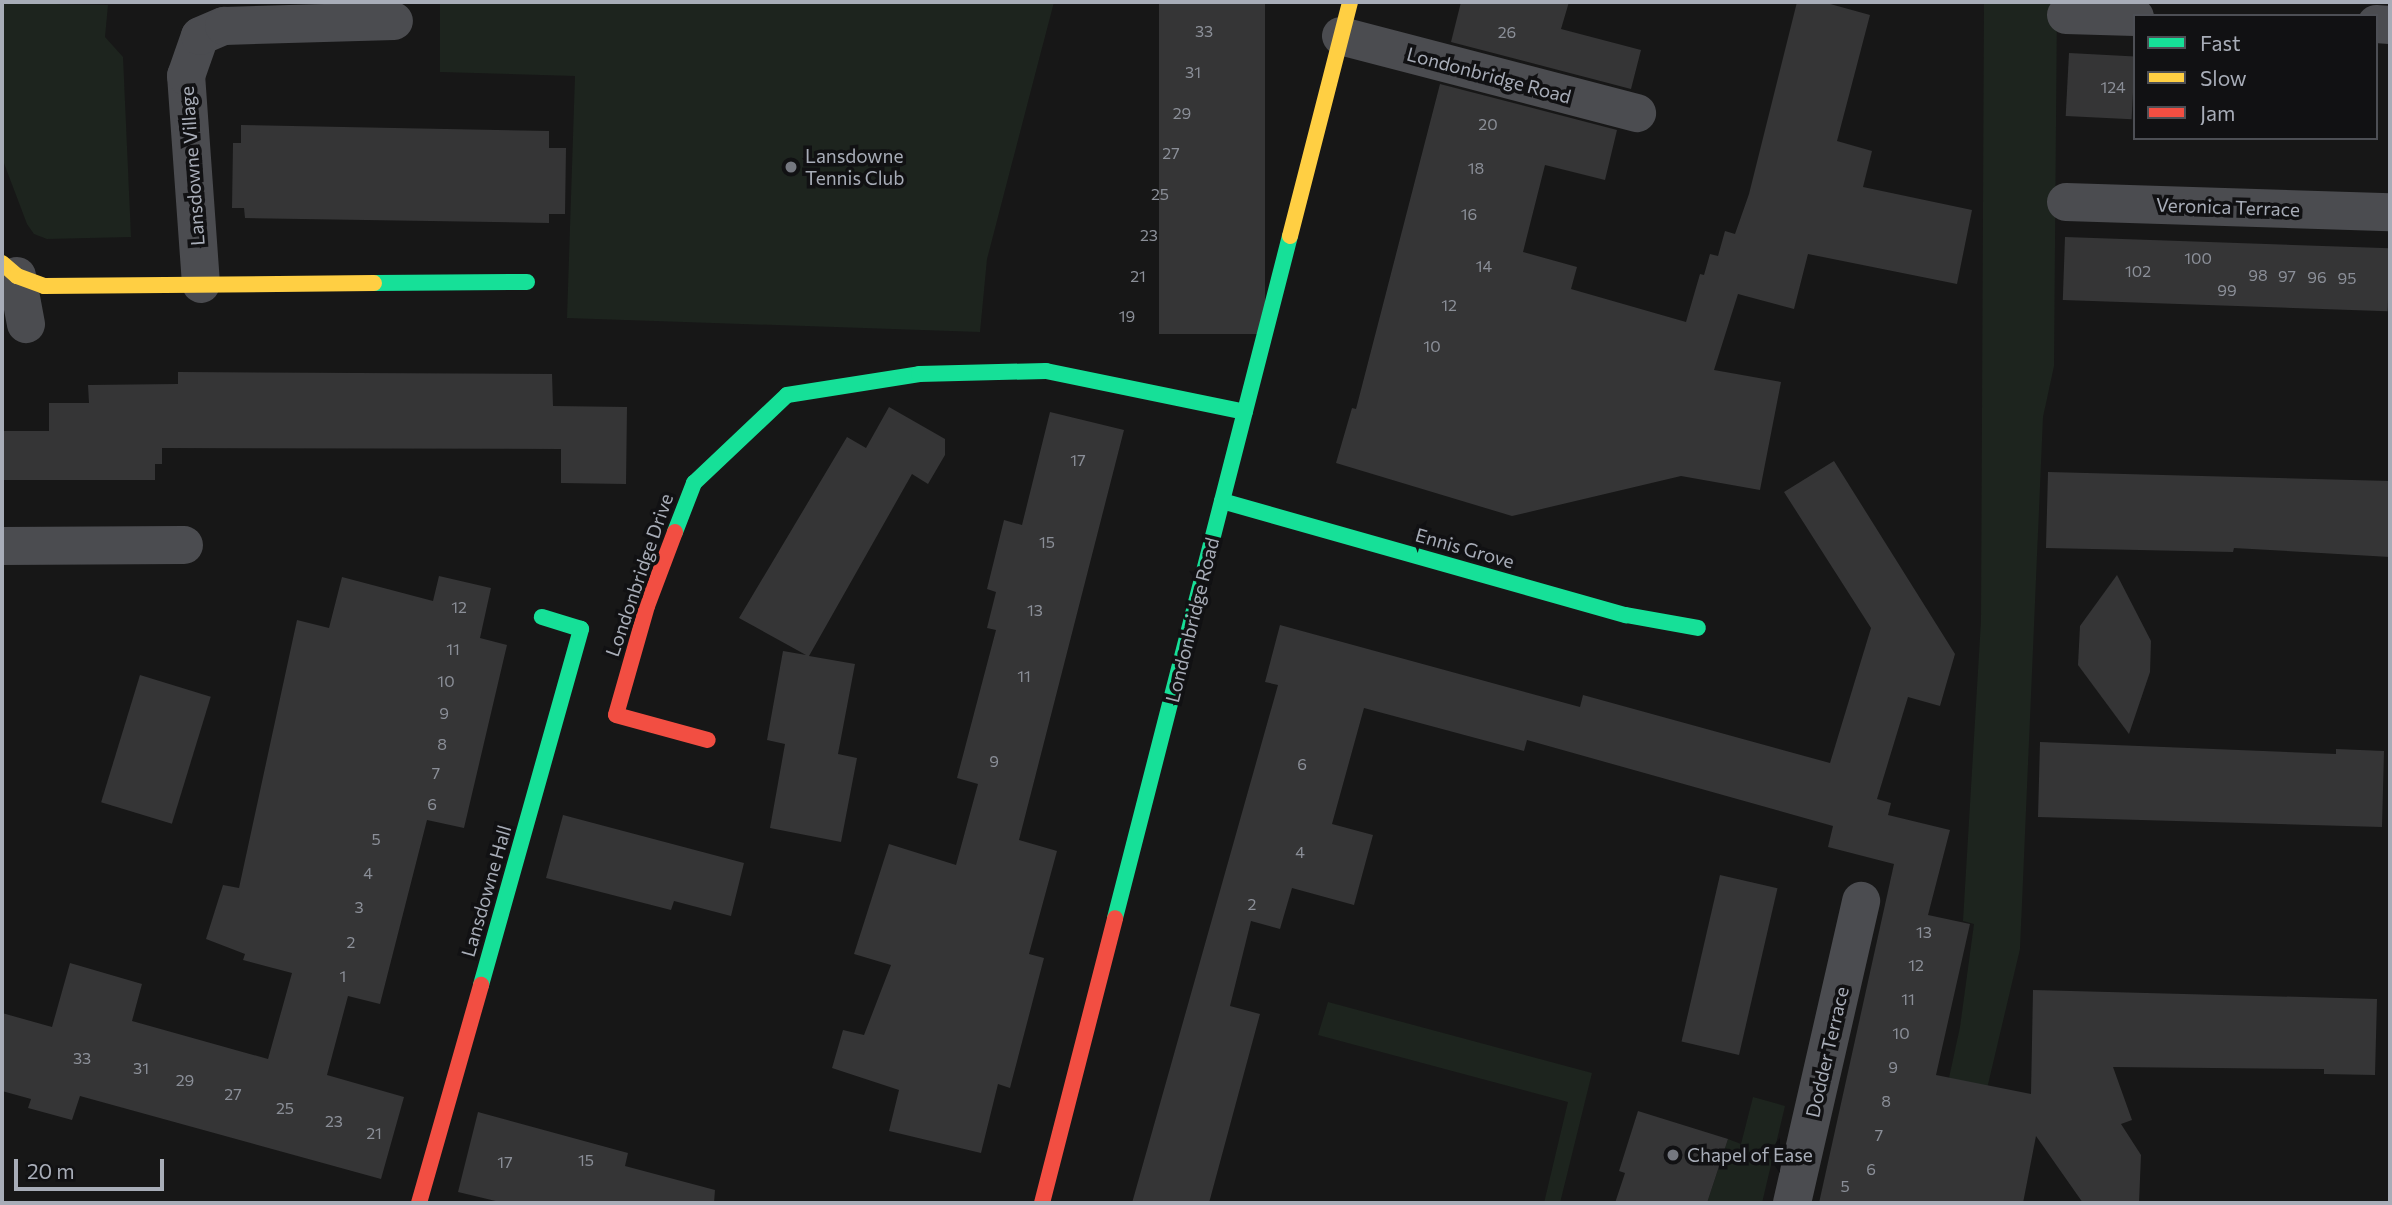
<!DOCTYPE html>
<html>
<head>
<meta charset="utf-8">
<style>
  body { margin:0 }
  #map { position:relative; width:2392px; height:1205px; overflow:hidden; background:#171717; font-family:Commissioner,sans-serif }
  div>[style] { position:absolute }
  .green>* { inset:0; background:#1d241e }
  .building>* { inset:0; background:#353536; transform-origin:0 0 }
  .street>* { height:38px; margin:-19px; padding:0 19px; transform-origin:19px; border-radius:19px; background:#4b4c50 }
  .fast>* { height:16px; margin:-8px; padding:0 8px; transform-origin:8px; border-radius:8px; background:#16e098 }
  .slow>* { height:16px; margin:-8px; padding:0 8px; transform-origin:8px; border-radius:8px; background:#ffcf43 }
  .jam>* { height:16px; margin:-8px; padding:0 8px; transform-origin:8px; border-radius:8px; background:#f24e42 }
  .dots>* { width:19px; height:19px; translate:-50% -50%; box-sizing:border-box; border:4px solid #111113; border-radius:50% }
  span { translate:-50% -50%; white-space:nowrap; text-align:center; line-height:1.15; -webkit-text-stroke:7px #111113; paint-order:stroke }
  .number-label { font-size:16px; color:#8b8f98 }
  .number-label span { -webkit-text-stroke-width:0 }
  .street-label { font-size:19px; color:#a8adb8 }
  .poi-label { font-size:19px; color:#a8adb8 }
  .left { translate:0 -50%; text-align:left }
  .frame { position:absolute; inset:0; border:4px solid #a8adb8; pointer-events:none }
  .legend { position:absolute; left:2133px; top:14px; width:245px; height:126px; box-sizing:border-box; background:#111113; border:2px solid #4d4f55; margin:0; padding:9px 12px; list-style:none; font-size:21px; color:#a8adb8 }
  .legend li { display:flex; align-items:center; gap:14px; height:35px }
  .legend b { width:35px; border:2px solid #4d4f55 }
  .scale { position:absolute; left:14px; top:1159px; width:150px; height:32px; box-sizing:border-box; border:4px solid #a8adb8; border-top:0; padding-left:9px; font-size:21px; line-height:24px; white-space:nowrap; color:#a8adb8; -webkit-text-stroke:5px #111113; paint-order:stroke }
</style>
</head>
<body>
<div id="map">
  <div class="green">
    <div style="clip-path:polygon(440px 2px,1054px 2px,987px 259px,980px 332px,567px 318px,575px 76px,440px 72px)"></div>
    <div style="clip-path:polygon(1984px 2px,2057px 2px,2054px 366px,2043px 417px,2020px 949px,1960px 1203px,1922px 1203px,1960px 1027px,1974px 924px,1963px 921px,1981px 621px)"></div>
    <div style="clip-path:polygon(2px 3px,108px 5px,105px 37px,123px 57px,131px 237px,47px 239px,34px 234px,27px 224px,2px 158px)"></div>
    <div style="clip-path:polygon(1328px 1002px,1592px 1073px,1560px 1203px,1544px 1203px,1568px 1102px,1318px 1035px)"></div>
    <div style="clip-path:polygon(1753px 1097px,1785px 1106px,1762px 1203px,1707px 1203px,1728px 1139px,1741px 1144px)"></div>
  </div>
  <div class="building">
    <div style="left:1159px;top:2px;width:106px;height:332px"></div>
    <div style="clip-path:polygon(1461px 2px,1569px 2px,1561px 29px,1641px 50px,1631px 89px,1451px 42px)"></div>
    <div style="clip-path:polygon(1797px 2px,1823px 2px,1870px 15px,1837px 141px,1872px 151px,1863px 187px,1972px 210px,1957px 284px,1808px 254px,1794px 309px,1738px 294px,1714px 370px,1781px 382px,1760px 490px,1681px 476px,1512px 516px,1336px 463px,1352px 408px,1356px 409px,1440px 84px,1617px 130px,1605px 180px,1545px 165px,1523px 252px,1577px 267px,1571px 289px,1686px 322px,1700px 274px,1704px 275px,1710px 254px,1718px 256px,1725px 231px,1735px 234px,1749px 194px)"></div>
    <div style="left:2069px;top:53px;width:66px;height:63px;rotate:3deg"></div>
    <div style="clip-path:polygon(241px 125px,549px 131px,549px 148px,566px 148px,565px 214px,549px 214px,549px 223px,245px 218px,244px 208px,232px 208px,233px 143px,241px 143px)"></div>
    <div style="left:2065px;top:237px;width:325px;height:63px;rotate:2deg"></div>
    <div style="clip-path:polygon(178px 372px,552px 374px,553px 406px,627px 407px,626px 484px,561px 483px,561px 449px,162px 448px,162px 464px,155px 464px,155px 480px,2px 480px,2px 431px,49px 431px,49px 403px,89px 403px,88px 385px,178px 384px)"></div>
    <div style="clip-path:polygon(889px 407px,945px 439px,945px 455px,928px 484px,912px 474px,809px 656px,855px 664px,838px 754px,857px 758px,841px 842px,770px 828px,785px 744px,767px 740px,783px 651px,806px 655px,739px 618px,847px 437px,866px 448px)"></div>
    <div style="clip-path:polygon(1050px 412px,1124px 430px,1019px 840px,1057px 851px,1029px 954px,1044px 958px,1010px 1088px,998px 1084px,981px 1153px,889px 1131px,899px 1090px,832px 1068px,843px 1030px,864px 1035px,891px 965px,854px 954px,889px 844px,956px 865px,978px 784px,957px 778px,996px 630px,987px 628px,996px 592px,987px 589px,1004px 520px,1022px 525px)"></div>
    <div style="clip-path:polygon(1834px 461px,1955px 654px,1940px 706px,1908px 697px,1877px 799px,1891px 803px,1888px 815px,1950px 830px,1928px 915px,1970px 924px,1936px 1075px,2031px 1094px,2033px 990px,2377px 999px,2375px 1075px,2324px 1074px,2324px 1069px,2113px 1067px,2132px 1120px,2121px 1124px,2141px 1155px,2139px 1203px,2083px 1203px,2036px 1136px,2023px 1203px,1819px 1203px,1894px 864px,1828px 847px,1833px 826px,1527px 740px,1524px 751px,1364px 708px,1332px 824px,1373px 835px,1354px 905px,1292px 888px,1280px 929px,1251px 921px,1230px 1006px,1260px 1014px,1209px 1203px,1132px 1203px,1278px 685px,1265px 682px,1280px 625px,1580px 707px,1583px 695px,1830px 763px,1871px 628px,1784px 492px)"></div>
    <div style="clip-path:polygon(2048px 472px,2390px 481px,2390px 557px,2234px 548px,2233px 552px,2046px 548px)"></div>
    <div style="clip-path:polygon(2117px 575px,2151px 641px,2150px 672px,2129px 734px,2078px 665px,2080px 626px)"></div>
    <div style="clip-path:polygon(439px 576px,491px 588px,480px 638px,507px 645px,464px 828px,427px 820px,380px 1004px,348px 996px,327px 1075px,404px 1097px,381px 1179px,80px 1096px,72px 1120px,28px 1108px,31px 1099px,2px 1091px,2px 1013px,52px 1027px,70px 963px,142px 984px,132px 1021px,268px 1059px,292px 973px,243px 960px,245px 954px,206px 939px,223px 885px,239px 888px,297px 620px,329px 628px,342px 577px,433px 601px)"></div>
    <div style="left:140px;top:675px;width:74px;height:133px;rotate:17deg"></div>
    <div style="clip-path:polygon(2040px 742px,2336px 754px,2336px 749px,2384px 751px,2382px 827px,2038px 817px)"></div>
    <div style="clip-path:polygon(563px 815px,744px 863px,731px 916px,674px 901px,671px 910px,546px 878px)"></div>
    <div style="left:1720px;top:875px;width:59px;height:171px;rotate:13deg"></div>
    <div style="clip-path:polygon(1638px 1111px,1728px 1139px,1707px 1203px,1615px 1203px,1625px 1173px,1619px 1171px)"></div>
    <div style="clip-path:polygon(478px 1112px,628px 1153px,625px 1166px,715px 1190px,714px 1203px,504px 1203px,458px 1192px)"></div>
  </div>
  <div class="street">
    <div style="left:2066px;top:15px;width:69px;rotate:1.7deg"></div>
    <div style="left:2376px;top:24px;width:14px;rotate:4deg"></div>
    <div style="left:1341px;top:36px;width:306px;rotate:14.6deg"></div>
    <div style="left:2066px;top:202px;width:324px;rotate:1.8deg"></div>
    <div style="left:17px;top:276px;width:49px;rotate:79.4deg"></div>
    <div style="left:201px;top:284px;width:209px;rotate:-94.1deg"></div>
    <div style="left:186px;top:76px;width:42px;rotate:-70.7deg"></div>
    <div style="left:200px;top:36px;width:26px;rotate:-23deg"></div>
    <div style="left:224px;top:26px;width:170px;rotate:-1.7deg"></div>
    <div style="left:2px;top:546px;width:182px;rotate:-0.3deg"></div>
    <div style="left:1792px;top:1203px;width:310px;rotate:-77.1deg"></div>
  </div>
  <div class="fast">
    <div style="left:374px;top:283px;width:153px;rotate:-0.4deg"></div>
    <div style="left:1222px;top:501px;width:420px;rotate:15.8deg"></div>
    <div style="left:1626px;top:615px;width:73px;rotate:10.2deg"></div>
    <div style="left:675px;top:532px;width:53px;rotate:-68.8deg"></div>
    <div style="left:694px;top:483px;width:128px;rotate:-43.4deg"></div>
    <div style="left:787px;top:395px;width:134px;rotate:-9deg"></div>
    <div style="left:919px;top:374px;width:127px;rotate:-1.4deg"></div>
    <div style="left:1046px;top:371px;width:203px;rotate:11.6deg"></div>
    <div style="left:1115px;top:918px;width:704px;rotate:-75.61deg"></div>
    <div style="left:481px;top:985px;width:370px;rotate:-74.3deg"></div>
    <div style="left:581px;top:629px;width:41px;rotate:-162.9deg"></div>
  </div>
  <div class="slow">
    <div style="left:1290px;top:236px;width:242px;rotate:-75.6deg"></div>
    <div style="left:2px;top:263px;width:20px;rotate:41deg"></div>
    <div style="left:17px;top:276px;width:29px;rotate:20deg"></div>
    <div style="left:44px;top:286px;width:330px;rotate:-0.5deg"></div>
  </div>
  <div class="jam">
    <div style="left:675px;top:532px;width:79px;rotate:110.7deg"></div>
    <div style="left:647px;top:606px;width:113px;rotate:105.9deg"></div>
    <div style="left:616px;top:715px;width:95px;rotate:15.2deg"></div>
    <div style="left:419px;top:1203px;width:227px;rotate:-74.1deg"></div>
    <div style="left:1042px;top:1203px;width:294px;rotate:-75.6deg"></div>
  </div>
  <div class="dots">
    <div style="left:791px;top:167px;background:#757880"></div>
    <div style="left:1673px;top:1155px;background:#757880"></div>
  </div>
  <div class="number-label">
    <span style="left:1204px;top:31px">33</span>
    <span style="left:1507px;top:32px">26</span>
    <span style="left:1193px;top:72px">31</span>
    <span style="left:2113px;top:87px">124</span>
    <span style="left:1182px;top:113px">29</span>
    <span style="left:1488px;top:124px">20</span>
    <span style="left:1171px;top:153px">27</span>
    <span style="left:1476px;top:168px">18</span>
    <span style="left:1160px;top:194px">25</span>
    <span style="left:1469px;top:214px">16</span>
    <span style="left:1149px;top:235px">23</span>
    <span style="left:2198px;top:258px">100</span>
    <span style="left:1484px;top:266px">14</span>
    <span style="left:2138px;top:271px">102</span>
    <span style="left:2258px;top:275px">98</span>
    <span style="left:1138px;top:276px">21</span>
    <span style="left:2287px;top:276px">97</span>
    <span style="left:2317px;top:277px">96</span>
    <span style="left:2347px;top:278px">95</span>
    <span style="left:2227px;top:290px">99</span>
    <span style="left:1449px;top:305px">12</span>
    <span style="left:1127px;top:316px">19</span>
    <span style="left:1432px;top:346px">10</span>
    <span style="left:1078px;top:460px">17</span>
    <span style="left:1047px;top:542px">15</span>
    <span style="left:459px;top:607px">12</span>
    <span style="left:1035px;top:610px">13</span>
    <span style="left:453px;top:649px">11</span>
    <span style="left:1024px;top:676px">11</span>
    <span style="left:446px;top:681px">10</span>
    <span style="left:444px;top:713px">9</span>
    <span style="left:442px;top:744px">8</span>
    <span style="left:994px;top:761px">9</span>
    <span style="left:1302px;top:764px">6</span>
    <span style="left:436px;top:773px">7</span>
    <span style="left:432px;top:804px">6</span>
    <span style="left:376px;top:839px">5</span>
    <span style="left:1300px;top:852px">4</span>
    <span style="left:368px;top:873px">4</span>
    <span style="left:1252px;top:904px">2</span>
    <span style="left:359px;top:907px">3</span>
    <span style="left:1924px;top:932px">13</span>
    <span style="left:351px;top:942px">2</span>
    <span style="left:1916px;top:965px">12</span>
    <span style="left:343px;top:976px">1</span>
    <span style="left:1908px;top:999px">11</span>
    <span style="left:1901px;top:1033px">10</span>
    <span style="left:82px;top:1058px">33</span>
    <span style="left:1893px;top:1067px">9</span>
    <span style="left:141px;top:1068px">31</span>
    <span style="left:185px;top:1080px">29</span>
    <span style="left:233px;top:1094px">27</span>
    <span style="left:1886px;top:1101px">8</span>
    <span style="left:285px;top:1108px">25</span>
    <span style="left:334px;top:1121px">23</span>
    <span style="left:374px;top:1133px">21</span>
    <span style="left:1879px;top:1135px">7</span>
    <span style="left:586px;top:1160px">15</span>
    <span style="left:505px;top:1162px">17</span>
    <span style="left:1871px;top:1169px">6</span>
    <span style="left:1845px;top:1186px">5</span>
  </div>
  <div class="street-label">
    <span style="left:1489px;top:75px;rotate:15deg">Londonbridge Road</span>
    <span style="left:192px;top:166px;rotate:-94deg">Lansdowne Village</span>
    <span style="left:2228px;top:207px;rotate:2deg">Veronica Terrace</span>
    <span style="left:1465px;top:548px;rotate:16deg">Ennis Grove</span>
    <span style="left:639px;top:575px;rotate:-71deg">Londonbridge Drive</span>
    <span style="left:1192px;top:620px;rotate:-76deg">Londonbridge Road</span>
    <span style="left:486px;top:891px;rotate:-74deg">Lansdowne Hall</span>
    <span style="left:1827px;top:1052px;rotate:-77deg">Dodder Terrace</span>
  </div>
  <div class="poi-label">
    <span class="left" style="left:805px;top:167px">Lansdowne<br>Tennis Club</span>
    <span class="left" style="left:1687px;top:1155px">Chapel of Ease</span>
  </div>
  <div class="frame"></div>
  <ul class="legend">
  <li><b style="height:9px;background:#16e098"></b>Fast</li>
  <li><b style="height:9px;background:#ffcf43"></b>Slow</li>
  <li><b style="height:9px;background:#f24e42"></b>Jam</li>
  </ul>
  <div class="scale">20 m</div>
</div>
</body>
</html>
